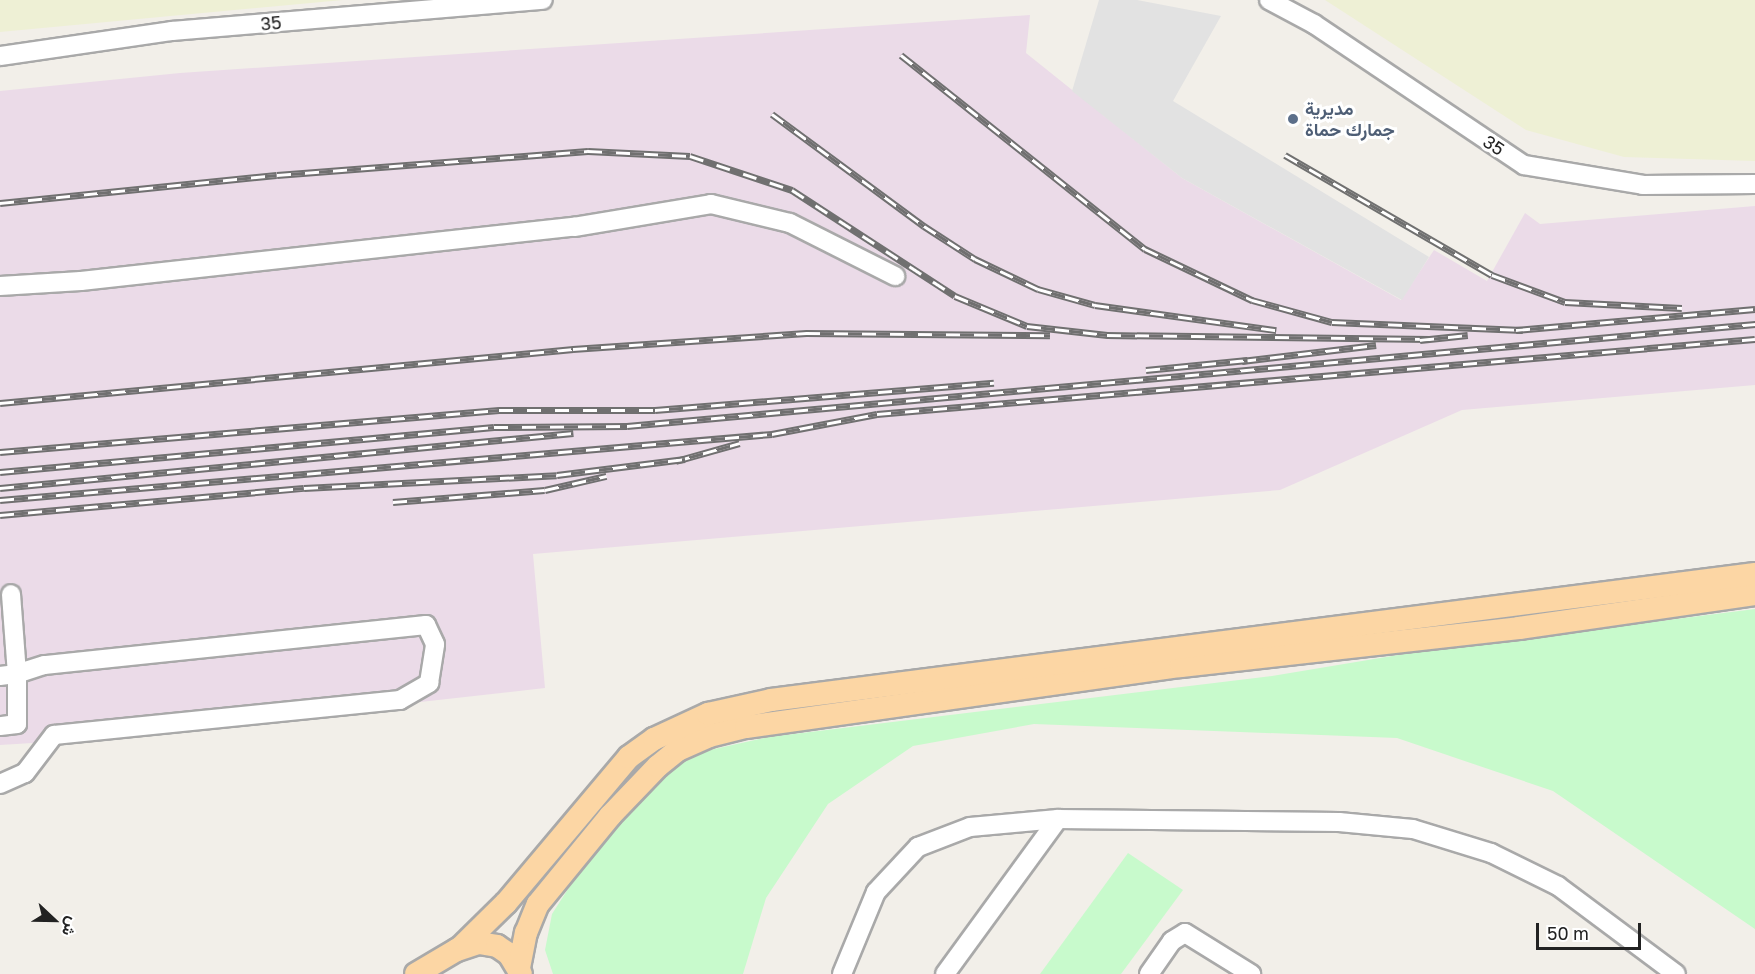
<!DOCTYPE html>
<html>
<head>
<meta charset="utf-8">
<style>
  body { margin:0 }
  #map { position:relative; width:1755px; height:974px; overflow:hidden; background:#f2efe9; font-family:"Golos Text",Vazirmatn,sans-serif }
  div>[style] { position:absolute }
  .industrial>* { inset:0; background:#ebdbe8 }
  .farmland>* { inset:0; background:#eef0d5 }
  .park>* { inset:0; background:#c8facc }
  .parking>* { inset:0; background:#e2e2e2 }
  .roads { filter:drop-shadow(2px 0 #a9a9a9) drop-shadow(-2px 0 #a9a9a9) drop-shadow(0 2px #a9a9a9) drop-shadow(0 -2px #a9a9a9) }
  .minor>* { height:18px; margin:-9px; padding:0 9px; transform-origin:9px; border-radius:9px; background:#fff }
  .major>* { height:22px; margin:-11px; padding:0 11px; transform-origin:11px; border-radius:11px; background:#fcd6a4 }
  .rail>* { height:7px; margin-top:-3.5px; transform-origin:0; background:repeating-linear-gradient(90deg,#fff 0 14px,#707070 0 28px); box-sizing:border-box; border-block:2px solid #707070 }
  .dots>* { width:16px; height:16px; translate:-50% -50%; box-sizing:border-box; border:3px solid #fff; border-radius:50% }
  span { translate:-50% -50%; white-space:nowrap; text-align:center; line-height:1.15; -webkit-text-stroke:6px #fff; paint-order:stroke }
  .street-label { font-size:18px; color:#222 }
  .service-label { font-size:18px; color:#4e5e75; font-weight:700 }
  .left { translate:0 -50%; text-align:left }
  .north { position:absolute; left:24px; top:890px; width:60px; height:60px; -webkit-text-stroke:4px #fff; paint-order:stroke; rotate:112deg; font-size:16px; font-weight:700; line-height:24px; text-align:center; color:#222 }
  .north::after { content:''; display:block; margin:auto; width:21px; height:27px; background:#222; clip-path:polygon(50% 0,100% 100%,50% 72%,0 100%) }
  .scale { position:absolute; left:1536px; top:923px; width:105px; height:27px; box-sizing:border-box; border:3px solid #222; border-top:0; padding-left:8px; font-size:18px; line-height:21px; white-space:nowrap; color:#222; -webkit-text-stroke:4px #fff; paint-order:stroke }
</style>
</head>
<body>
<div id="map">
  <div class="industrial">
    <div style="clip-path:polygon(1030px 15px,1026px 53px,1182px 178px,1401px 300px,1434px 250px,1487px 281px,1525px 213px,1540px 224px,1755px 206px,1755px 385px,1462px 410px,1280px 490px,533px 554px,545px 688px,81px 740px,0 745px,0 91px,180px 73px)"></div>
  </div>
  <div class="farmland">
    <div style="clip-path:polygon(0 0,343px 0,0 32px)"></div>
    <div style="clip-path:polygon(1325px 0,1755px 0,1755px 161px,1624px 157px,1526px 130px)"></div>
  </div>
  <div class="park">
    <div style="clip-path:polygon(1755px 609px,1755px 929px,1553px 791px,1397px 738px,1034px 724px,913px 746px,828px 804px,766px 898px,743px 974px,553px 974px,545px 950px,552px 914px,577px 875px,653px 786px,696px 753px,769px 737px,1272px 676px,1416px 652px)"></div>
    <div style="clip-path:polygon(1128px 853px,1183px 890px,1121px 974px,1040px 974px)"></div>
  </div>
  <div class="parking">
    <div style="clip-path:polygon(1099px 0,1137px 0,1221px 16px,1173px 101px,1429px 257px,1402px 300px,1182px 178px,1072px 91px)"></div>
  </div>
  <div class="roads">
    <div class="minor">
      <div style="left:1269px;top:0;width:51px;rotate:28.1deg"></div>
      <div style="left:1314px;top:24px;width:253px;rotate:33.9deg"></div>
      <div style="left:1524px;top:165px;width:121px;rotate:9.5deg"></div>
      <div style="left:1643px;top:185px;width:112px;rotate:-0.5deg"></div>
      <div style="left:0;top:56px;width:174px;rotate:-8.3deg"></div>
      <div style="left:172px;top:31px;width:372px;rotate:-4.8deg"></div>
      <div style="left:0;top:286px;width:81px;rotate:-3.5deg"></div>
      <div style="left:81px;top:281px;width:496px;rotate:-6.3deg"></div>
      <div style="left:574px;top:227px;width:139px;rotate:-9.5deg"></div>
      <div style="left:711px;top:204px;width:81px;rotate:13.5deg"></div>
      <div style="left:790px;top:223px;width:118px;rotate:26.8deg"></div>
      <div style="left:0;top:676px;width:17px;rotate:-7deg"></div>
      <div style="left:17px;top:674px;width:50px;rotate:90deg"></div>
      <div style="left:17px;top:724px;width:17px;rotate:173deg"></div>
      <div style="left:0;top:784px;width:27px;rotate:-24deg"></div>
      <div style="left:25px;top:773px;width:48px;rotate:-52.7deg"></div>
      <div style="left:54px;top:735px;width:348px;rotate:-5.8deg"></div>
      <div style="left:400px;top:700px;width:34px;rotate:-30deg"></div>
      <div style="left:429px;top:683px;width:39px;rotate:-81deg"></div>
      <div style="left:435px;top:644px;width:21px;rotate:-115deg"></div>
      <div style="left:426px;top:625px;width:384px;rotate:174deg"></div>
      <div style="left:44px;top:665px;width:28px;rotate:162deg"></div>
      <div style="left:17px;top:674px;width:80px;rotate:-94.3deg"></div>
      <div style="left:842px;top:974px;width:89px;rotate:-67.5deg"></div>
      <div style="left:876px;top:892px;width:62px;rotate:-47deg"></div>
      <div style="left:918px;top:847px;width:56px;rotate:-21deg"></div>
      <div style="left:970px;top:827px;width:88px;rotate:-5.2deg"></div>
      <div style="left:1058px;top:819px;width:281px;rotate:0.6deg"></div>
      <div style="left:1339px;top:822px;width:74px;rotate:5.4deg"></div>
      <div style="left:1413px;top:829px;width:82px;rotate:17.1deg"></div>
      <div style="left:1491px;top:853px;width:75px;rotate:26.2deg"></div>
      <div style="left:1558px;top:886px;width:147px;rotate:36.7deg"></div>
      <div style="left:945px;top:974px;width:192px;rotate:-53.9deg"></div>
      <div style="left:1149px;top:974px;width:40px;rotate:-55.1deg"></div>
      <div style="left:1172px;top:941px;width:15px;rotate:-32deg"></div>
      <div style="left:1185px;top:933px;width:78px;rotate:31.8deg"></div>
    </div>
    <div class="major">
      <div style="left:457px;top:950px;width:23px;rotate:-18deg"></div>
      <div style="left:479px;top:943px;width:18px;rotate:9deg"></div>
      <div style="left:497px;top:946px;width:14px;rotate:34deg"></div>
      <div style="left:509px;top:954px;width:23px;rotate:59deg"></div>
      <div style="left:519px;top:968px;width:36px;rotate:-79deg"></div>
      <div style="left:526px;top:933px;width:31px;rotate:-68deg"></div>
      <div style="left:538px;top:904px;width:114px;rotate:-50.7deg"></div>
      <div style="left:610px;top:816px;width:69px;rotate:-46.2deg"></div>
      <div style="left:658px;top:766px;width:26px;rotate:-39deg"></div>
      <div style="left:678px;top:750px;width:34px;rotate:-24deg"></div>
      <div style="left:709px;top:736px;width:38px;rotate:-14deg"></div>
      <div style="left:746px;top:727px;width:439px;rotate:-8deg"></div>
      <div style="left:1181px;top:666px;width:340px;rotate:-6.4deg"></div>
      <div style="left:1519px;top:628px;width:238px;rotate:-8.2deg"></div>
      <div style="left:416px;top:974px;width:51px;rotate:-30.6deg"></div>
      <div style="left:460px;top:948px;width:64px;rotate:-44.4deg"></div>
      <div style="left:506px;top:903px;width:191px;rotate:-49.9deg"></div>
      <div style="left:629px;top:757px;width:31px;rotate:-36deg"></div>
      <div style="left:654px;top:739px;width:60px;rotate:-24.8deg"></div>
      <div style="left:708px;top:714px;width:65px;rotate:-12.5deg"></div>
      <div style="left:771px;top:700px;width:992px;rotate:-7.3deg"></div>
    </div>
  </div>
  <div class="rail">
    <div style="left:901px;top:55px;width:312px;rotate:38.5deg"></div>
    <div style="left:1145px;top:249px;width:119px;rotate:25.5deg"></div>
    <div style="left:1252px;top:300px;width:83px;rotate:15.4deg"></div>
    <div style="left:1332px;top:322px;width:191px;rotate:2.4deg"></div>
    <div style="left:772px;top:114px;width:189px;rotate:36.4deg"></div>
    <div style="left:924px;top:226px;width:61px;rotate:32.9deg"></div>
    <div style="left:975px;top:259px;width:70px;rotate:25.5deg"></div>
    <div style="left:1038px;top:289px;width:59px;rotate:15.7deg"></div>
    <div style="left:1095px;top:305px;width:183px;rotate:7.9deg"></div>
    <div style="left:1285px;top:155px;width:239px;rotate:30.1deg"></div>
    <div style="left:1492px;top:275px;width:78px;rotate:20.3deg"></div>
    <div style="left:1565px;top:302px;width:117px;rotate:2.9deg"></div>
    <div style="left:0;top:203px;width:278px;rotate:-5.8deg"></div>
    <div style="left:277px;top:175px;width:312px;rotate:-4.4deg"></div>
    <div style="left:588px;top:151px;width:102px;rotate:2.8deg"></div>
    <div style="left:690px;top:156px;width:108px;rotate:18.4deg"></div>
    <div style="left:792px;top:190px;width:194px;rotate:33deg"></div>
    <div style="left:955px;top:296px;width:78px;rotate:22.6deg"></div>
    <div style="left:1027px;top:326px;width:81px;rotate:6.4deg"></div>
    <div style="left:1107px;top:335px;width:322px;rotate:0.7deg"></div>
    <div style="left:1516px;top:330px;width:240px;rotate:-5deg"></div>
    <div style="left:1420px;top:340px;width:48px;rotate:-5.9deg"></div>
    <div style="left:1242px;top:361px;width:135px;rotate:-6.8deg"></div>
    <div style="left:1146px;top:370px;width:102px;rotate:-5.6deg"></div>
    <div style="left:0;top:403px;width:576px;rotate:-5.38deg"></div>
    <div style="left:573px;top:349px;width:234px;rotate:-3.9deg"></div>
    <div style="left:806px;top:333px;width:244px;rotate:0.5deg"></div>
    <div style="left:0;top:452px;width:501px;rotate:-4.81deg"></div>
    <div style="left:499px;top:410px;width:156px"></div>
    <div style="left:655px;top:410px;width:340px;rotate:-4.6deg"></div>
    <div style="left:676px;top:461px;width:66px;rotate:-15.7deg"></div>
    <div style="left:0;top:472px;width:496px;rotate:-5.2deg"></div>
    <div style="left:494px;top:427px;width:133px;rotate:-0.4deg"></div>
    <div style="left:627px;top:426px;width:1133px;rotate:-5.17deg"></div>
    <div style="left:0;top:488px;width:576px;rotate:-5.48deg"></div>
    <div style="left:0;top:500px;width:775px;rotate:-4.89deg"></div>
    <div style="left:772px;top:434px;width:107px;rotate:-10.8deg"></div>
    <div style="left:877px;top:414px;width:881px;rotate:-4.88deg"></div>
    <div style="left:393px;top:502px;width:152px;rotate:-4.5deg"></div>
    <div style="left:545px;top:490px;width:63px;rotate:-12.9deg"></div>
    <div style="left:0;top:515px;width:305px;rotate:-5.1deg"></div>
    <div style="left:304px;top:488px;width:253px;rotate:-2.9deg"></div>
    <div style="left:557px;top:475px;width:129px;rotate:-7.1deg"></div>
  </div>
  <div class="dots">
    <div style="left:1293px;top:119px;background:#5c6f8a"></div>
  </div>
  <div class="street-label">
    <span style="left:271px;top:23px;rotate:-5deg">35</span>
    <span style="left:1494px;top:145px;rotate:34deg">35</span>
  </div>
  <div class="service-label">
    <span class="left" style="left:1305px;top:119px">مديرية<br>جمارك حماة</span>
  </div>
  <div class="north">ش</div>
  <div class="scale">50 m</div>
</div>
</body>
</html>
